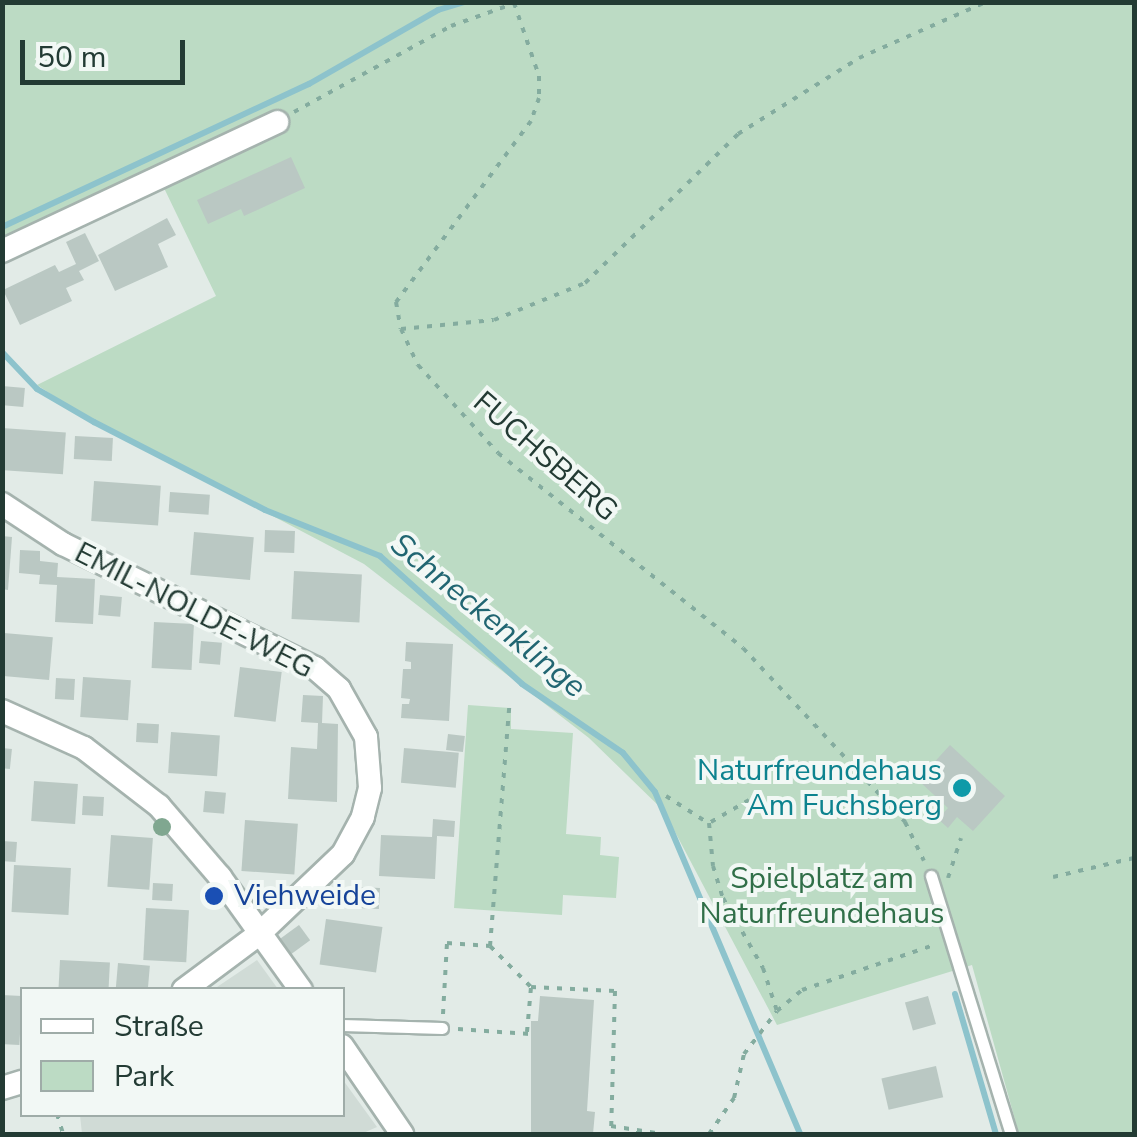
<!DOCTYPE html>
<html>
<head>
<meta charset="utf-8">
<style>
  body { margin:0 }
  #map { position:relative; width:1137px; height:1137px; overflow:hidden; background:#e2ebe7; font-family:"Nunito Sans",sans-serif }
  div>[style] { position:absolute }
  .built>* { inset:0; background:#d0dbd6 }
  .green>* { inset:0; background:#bcdbc4 }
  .stream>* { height:6px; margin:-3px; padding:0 3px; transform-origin:3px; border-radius:3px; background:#8dc3cc }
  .building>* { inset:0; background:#bac8c3; transform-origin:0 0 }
  .path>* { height:4px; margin-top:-2px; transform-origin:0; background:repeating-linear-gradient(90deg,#84ac9f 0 5px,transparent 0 13px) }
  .roads { filter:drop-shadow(2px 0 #a5b3ae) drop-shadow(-2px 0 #a5b3ae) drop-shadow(0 2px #a5b3ae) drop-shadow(0 -2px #a5b3ae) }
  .service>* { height:11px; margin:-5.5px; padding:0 5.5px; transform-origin:5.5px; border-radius:5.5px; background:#fff }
  .minor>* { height:22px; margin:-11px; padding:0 11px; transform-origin:11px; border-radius:11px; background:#fff }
  .trees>* { width:18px; height:18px; margin:-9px; border-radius:50%; background:#80a790 }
  .dots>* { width:28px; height:28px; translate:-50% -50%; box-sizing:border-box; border:5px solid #f2f8f5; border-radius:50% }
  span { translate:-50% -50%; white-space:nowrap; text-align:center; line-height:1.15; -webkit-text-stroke:8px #f2f8f5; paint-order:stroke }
  .street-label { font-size:30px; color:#233b34 }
  .culture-label { font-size:30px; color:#0d838f }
  .right { translate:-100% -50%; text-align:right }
  .park-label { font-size:30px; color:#306f48 }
  .transit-label { font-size:30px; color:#164399 }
  .left { translate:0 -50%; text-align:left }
  .water-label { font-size:32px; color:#216672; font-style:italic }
  .frame { position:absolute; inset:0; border:5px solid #233b34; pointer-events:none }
  .legend { position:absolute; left:20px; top:987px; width:325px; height:130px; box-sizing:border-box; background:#f2f8f5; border:2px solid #9faca8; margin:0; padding:12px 18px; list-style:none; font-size:30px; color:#233b34 }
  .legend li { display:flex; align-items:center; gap:20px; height:50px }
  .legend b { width:50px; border:2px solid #9faca8 }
  .scale { position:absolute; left:20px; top:40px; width:165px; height:45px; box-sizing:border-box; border:5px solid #233b34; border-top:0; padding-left:12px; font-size:30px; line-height:35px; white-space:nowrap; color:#233b34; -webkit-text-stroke:8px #f2f8f5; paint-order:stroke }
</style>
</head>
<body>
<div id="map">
  <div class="built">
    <div style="clip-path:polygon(257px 960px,278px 989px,214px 989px)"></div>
    <div style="clip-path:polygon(343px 1080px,377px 1127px,361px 1134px,82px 1134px,80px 1115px,342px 1114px)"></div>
  </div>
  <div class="green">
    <div style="clip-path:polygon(3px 3px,1134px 3px,1134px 1134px,1019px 1134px,972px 965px,777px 1025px,664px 811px,589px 738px,364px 564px,94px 422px,37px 385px,216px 296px,164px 188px,3px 264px)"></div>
    <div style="clip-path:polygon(468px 705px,511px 708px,511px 729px,573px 733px,566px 834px,601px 837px,600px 855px,619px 857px,616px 898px,563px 895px,562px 915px,454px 908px)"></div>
  </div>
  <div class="stream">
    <div style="left:2px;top:227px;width:339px;rotate:-25deg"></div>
    <div style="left:309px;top:84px;width:149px;rotate:-29.8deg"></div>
    <div style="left:438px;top:10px;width:27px;rotate:-17deg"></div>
    <div style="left:2px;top:352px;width:51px;rotate:46.6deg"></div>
    <div style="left:37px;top:389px;width:66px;rotate:30.1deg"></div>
    <div style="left:94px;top:422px;width:192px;rotate:27.2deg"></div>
    <div style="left:265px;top:510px;width:124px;rotate:21.8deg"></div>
    <div style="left:380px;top:556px;width:191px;rotate:42deg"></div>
    <div style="left:522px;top:684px;width:122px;rotate:34.3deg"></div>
    <div style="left:623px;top:753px;width:50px;rotate:50.6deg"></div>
    <div style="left:655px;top:792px;width:371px;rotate:67deg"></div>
    <div style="left:955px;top:994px;width:146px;rotate:73.7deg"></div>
  </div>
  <div class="building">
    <div style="clip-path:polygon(291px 157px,305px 188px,244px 216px,241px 209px,208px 224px,197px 200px)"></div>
    <div style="clip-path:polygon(167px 218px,176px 235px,158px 244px,168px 267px,115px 291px,98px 255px)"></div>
    <div style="clip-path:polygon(85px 233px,99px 261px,79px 271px,84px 280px,66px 288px,72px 301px,20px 325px,3px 290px,55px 265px,59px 272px,76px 264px,66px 242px)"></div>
    <div style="left:2px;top:386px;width:23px;height:19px;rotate:5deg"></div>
    <div style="left:2px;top:428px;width:64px;height:42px;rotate:4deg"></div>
    <div style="left:75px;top:436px;width:38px;height:23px;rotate:3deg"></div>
    <div style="left:94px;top:481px;width:67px;height:40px;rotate:4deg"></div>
    <div style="left:170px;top:492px;width:40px;height:20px;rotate:4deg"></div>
    <div style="left:265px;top:530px;width:30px;height:22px;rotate:2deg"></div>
    <div style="left:194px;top:532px;width:60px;height:43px;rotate:5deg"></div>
    <div style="clip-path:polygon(2px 536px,12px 537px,8px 590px,2px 589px)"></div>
    <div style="clip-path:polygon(20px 550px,40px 551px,40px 561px,58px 563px,57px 577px,95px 579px,93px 624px,55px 622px,57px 585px,39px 584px,40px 575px,19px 573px)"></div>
    <div style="left:294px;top:571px;width:68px;height:48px;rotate:3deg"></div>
    <div style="left:100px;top:595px;width:22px;height:20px;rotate:5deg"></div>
    <div style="left:154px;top:622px;width:40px;height:46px;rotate:3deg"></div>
    <div style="left:4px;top:633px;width:49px;height:43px;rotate:5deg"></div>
    <div style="left:201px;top:641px;width:21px;height:22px;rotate:5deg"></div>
    <div style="clip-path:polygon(406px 642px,453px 644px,449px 721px,401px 718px,402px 704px,409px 704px,410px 699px,401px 698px,403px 669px,411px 669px,411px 662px,405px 661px)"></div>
    <div style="left:240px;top:667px;width:42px;height:50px;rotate:7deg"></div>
    <div style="left:83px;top:677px;width:48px;height:40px;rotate:4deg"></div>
    <div style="left:56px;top:678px;width:19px;height:21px;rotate:3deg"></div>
    <div style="clip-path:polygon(303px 695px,323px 696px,322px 723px,338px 724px,337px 802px,288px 799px,291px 747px,317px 749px,318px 723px,301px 722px)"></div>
    <div style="left:137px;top:723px;width:22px;height:19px;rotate:3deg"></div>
    <div style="left:171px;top:732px;width:49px;height:41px;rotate:4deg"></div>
    <div style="left:448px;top:734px;width:17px;height:16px;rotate:7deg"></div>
    <div style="clip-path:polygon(950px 745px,1005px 796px,973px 831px,957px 817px,948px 828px,938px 819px,948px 808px,918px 780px)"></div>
    <div style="left:2px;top:748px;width:10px;height:20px;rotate:6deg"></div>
    <div style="left:404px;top:748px;width:55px;height:35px;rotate:5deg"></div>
    <div style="left:34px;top:781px;width:44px;height:40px;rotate:4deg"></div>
    <div style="left:205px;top:791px;width:21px;height:21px;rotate:5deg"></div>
    <div style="left:83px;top:796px;width:21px;height:19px;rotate:3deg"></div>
    <div style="clip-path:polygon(433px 819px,455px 821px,454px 837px,437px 836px,435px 879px,379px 876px,381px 835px,432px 837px)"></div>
    <div style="left:245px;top:820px;width:53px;height:51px;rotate:4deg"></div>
    <div style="left:111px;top:835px;width:42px;height:52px;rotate:4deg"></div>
    <div style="left:2px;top:841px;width:15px;height:20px;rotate:4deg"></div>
    <div style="left:14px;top:865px;width:57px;height:47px;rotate:3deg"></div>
    <div style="left:153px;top:883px;width:20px;height:17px;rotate:3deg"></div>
    <div style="left:359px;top:887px;width:21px;height:21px;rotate:3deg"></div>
    <div style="left:146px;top:908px;width:43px;height:52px;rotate:3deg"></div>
    <div style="left:326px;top:919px;width:57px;height:46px;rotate:8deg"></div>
    <div style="left:299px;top:925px;width:19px;height:25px;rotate:54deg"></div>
    <div style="left:60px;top:960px;width:50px;height:30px;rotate:3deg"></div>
    <div style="left:118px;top:963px;width:32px;height:24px;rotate:5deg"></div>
    <div style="left:2px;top:995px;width:20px;height:49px;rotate:3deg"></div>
    <div style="clip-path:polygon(540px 996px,594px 1000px,587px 1111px,595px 1112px,593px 1134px,531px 1134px,531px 1021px,538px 1021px)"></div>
    <div style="left:928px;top:996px;width:29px;height:24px;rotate:74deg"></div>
    <div style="left:936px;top:1066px;width:32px;height:56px;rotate:77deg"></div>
  </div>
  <div class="path">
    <div style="left:514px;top:3px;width:77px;rotate:71.1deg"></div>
    <div style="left:539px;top:76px;width:22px;rotate:90deg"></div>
    <div style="left:539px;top:98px;width:24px;rotate:109deg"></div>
    <div style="left:531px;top:121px;width:226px;rotate:126.7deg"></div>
    <div style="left:396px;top:302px;width:27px;rotate:80deg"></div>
    <div style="left:401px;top:329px;width:40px;rotate:65deg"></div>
    <div style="left:418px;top:365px;width:119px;rotate:47.7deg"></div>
    <div style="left:498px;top:453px;width:313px;rotate:38.5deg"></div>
    <div style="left:743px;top:648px;width:238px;rotate:47deg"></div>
    <div style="left:905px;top:822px;width:43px;rotate:64deg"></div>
    <div style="left:294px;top:112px;width:179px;rotate:-28.7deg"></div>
    <div style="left:451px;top:26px;width:71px;rotate:-19.7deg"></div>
    <div style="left:401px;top:329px;width:93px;rotate:-5.5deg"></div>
    <div style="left:494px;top:320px;width:98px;rotate:-22.1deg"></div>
    <div style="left:585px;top:283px;width:214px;rotate:-44.2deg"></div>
    <div style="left:738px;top:134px;width:143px;rotate:-32.1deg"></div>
    <div style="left:859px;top:58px;width:139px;rotate:-23.8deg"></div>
    <div style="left:666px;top:796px;width:50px;rotate:32.7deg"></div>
    <div style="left:749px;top:800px;width:46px;rotate:150.1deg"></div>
    <div style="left:709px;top:823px;width:43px;rotate:84.7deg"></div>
    <div style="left:713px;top:866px;width:34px;rotate:73deg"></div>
    <div style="left:723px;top:898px;width:81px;rotate:60.3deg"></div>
    <div style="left:763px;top:968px;width:45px;rotate:72deg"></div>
    <div style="left:1053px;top:877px;width:83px;rotate:-13.2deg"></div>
    <div style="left:948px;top:878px;width:42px;rotate:-72deg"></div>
    <div style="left:490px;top:946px;width:239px;rotate:-85.4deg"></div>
    <div style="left:443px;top:1014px;width:71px;rotate:-86.8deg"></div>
    <div style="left:447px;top:943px;width:43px;rotate:4deg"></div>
    <div style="left:490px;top:946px;width:58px;rotate:45deg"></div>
    <div style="left:531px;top:987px;width:84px;rotate:2.7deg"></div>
    <div style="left:615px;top:991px;width:143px;rotate:91.6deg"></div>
    <div style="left:458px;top:1029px;width:72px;rotate:4deg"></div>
    <div style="left:527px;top:1032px;width:45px;rotate:-84.9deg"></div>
    <div style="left:57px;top:1114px;width:21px;rotate:73deg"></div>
    <div style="left:611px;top:1126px;width:52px;rotate:8.9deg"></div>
    <div style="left:709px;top:1134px;width:44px;rotate:-55.2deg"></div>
    <div style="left:734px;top:1098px;width:45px;rotate:-77.2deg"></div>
    <div style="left:744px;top:1054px;width:54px;rotate:-52.5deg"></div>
    <div style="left:777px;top:1011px;width:33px;rotate:-40deg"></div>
    <div style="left:802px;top:990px;width:139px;rotate:-18.8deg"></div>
  </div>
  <div class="roads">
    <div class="service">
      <div style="left:931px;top:876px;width:270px;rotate:72.8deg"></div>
      <div style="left:342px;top:1025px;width:100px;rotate:1.7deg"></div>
    </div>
    <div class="minor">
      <div style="left:2px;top:251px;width:304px;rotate:-25.1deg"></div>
      <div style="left:2px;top:504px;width:73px;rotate:33.3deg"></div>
      <div style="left:63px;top:544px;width:281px;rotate:26.2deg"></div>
      <div style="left:315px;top:668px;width:32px;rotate:41deg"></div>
      <div style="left:339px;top:689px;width:55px;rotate:60.6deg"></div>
      <div style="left:366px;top:737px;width:51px;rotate:85.5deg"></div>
      <div style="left:370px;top:788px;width:30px;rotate:104deg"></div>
      <div style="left:363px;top:817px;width:42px;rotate:118.4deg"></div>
      <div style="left:343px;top:854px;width:116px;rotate:136.4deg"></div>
      <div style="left:259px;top:934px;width:94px;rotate:143.3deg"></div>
      <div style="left:2px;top:711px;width:90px;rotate:24.3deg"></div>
      <div style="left:84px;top:748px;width:95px;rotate:37.7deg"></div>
      <div style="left:159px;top:806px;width:94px;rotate:49.3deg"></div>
      <div style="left:220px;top:877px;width:139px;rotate:54.4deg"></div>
      <div style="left:342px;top:1046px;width:107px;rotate:55.7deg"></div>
      <div style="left:2px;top:1088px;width:21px;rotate:-17deg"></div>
    </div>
  </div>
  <div class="trees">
    <div style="left:162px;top:827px"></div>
  </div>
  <div class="dots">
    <div style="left:962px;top:788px;background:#0f9aa8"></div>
    <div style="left:214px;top:896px;background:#1a4fb4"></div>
  </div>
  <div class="street-label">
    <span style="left:545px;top:457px;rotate:41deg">FUCHSBERG</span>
    <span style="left:194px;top:611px;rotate:27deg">EMIL-NOLDE-WEG</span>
  </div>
  <div class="culture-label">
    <span class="right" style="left:942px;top:788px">Naturfreundehaus<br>Am Fuchsberg</span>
  </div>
  <div class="park-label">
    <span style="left:822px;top:896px">Spielplatz am<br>Naturfreundehaus</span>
  </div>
  <div class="transit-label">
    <span class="left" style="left:234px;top:896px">Viehweide</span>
  </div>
  <div class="water-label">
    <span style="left:488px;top:616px;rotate:39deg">Schneckenklinge</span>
  </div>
  <div class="frame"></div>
  <ul class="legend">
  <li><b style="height:12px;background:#fff"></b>Straße</li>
  <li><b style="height:28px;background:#bcdbc4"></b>Park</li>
  </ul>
  <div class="scale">50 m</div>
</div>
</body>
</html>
